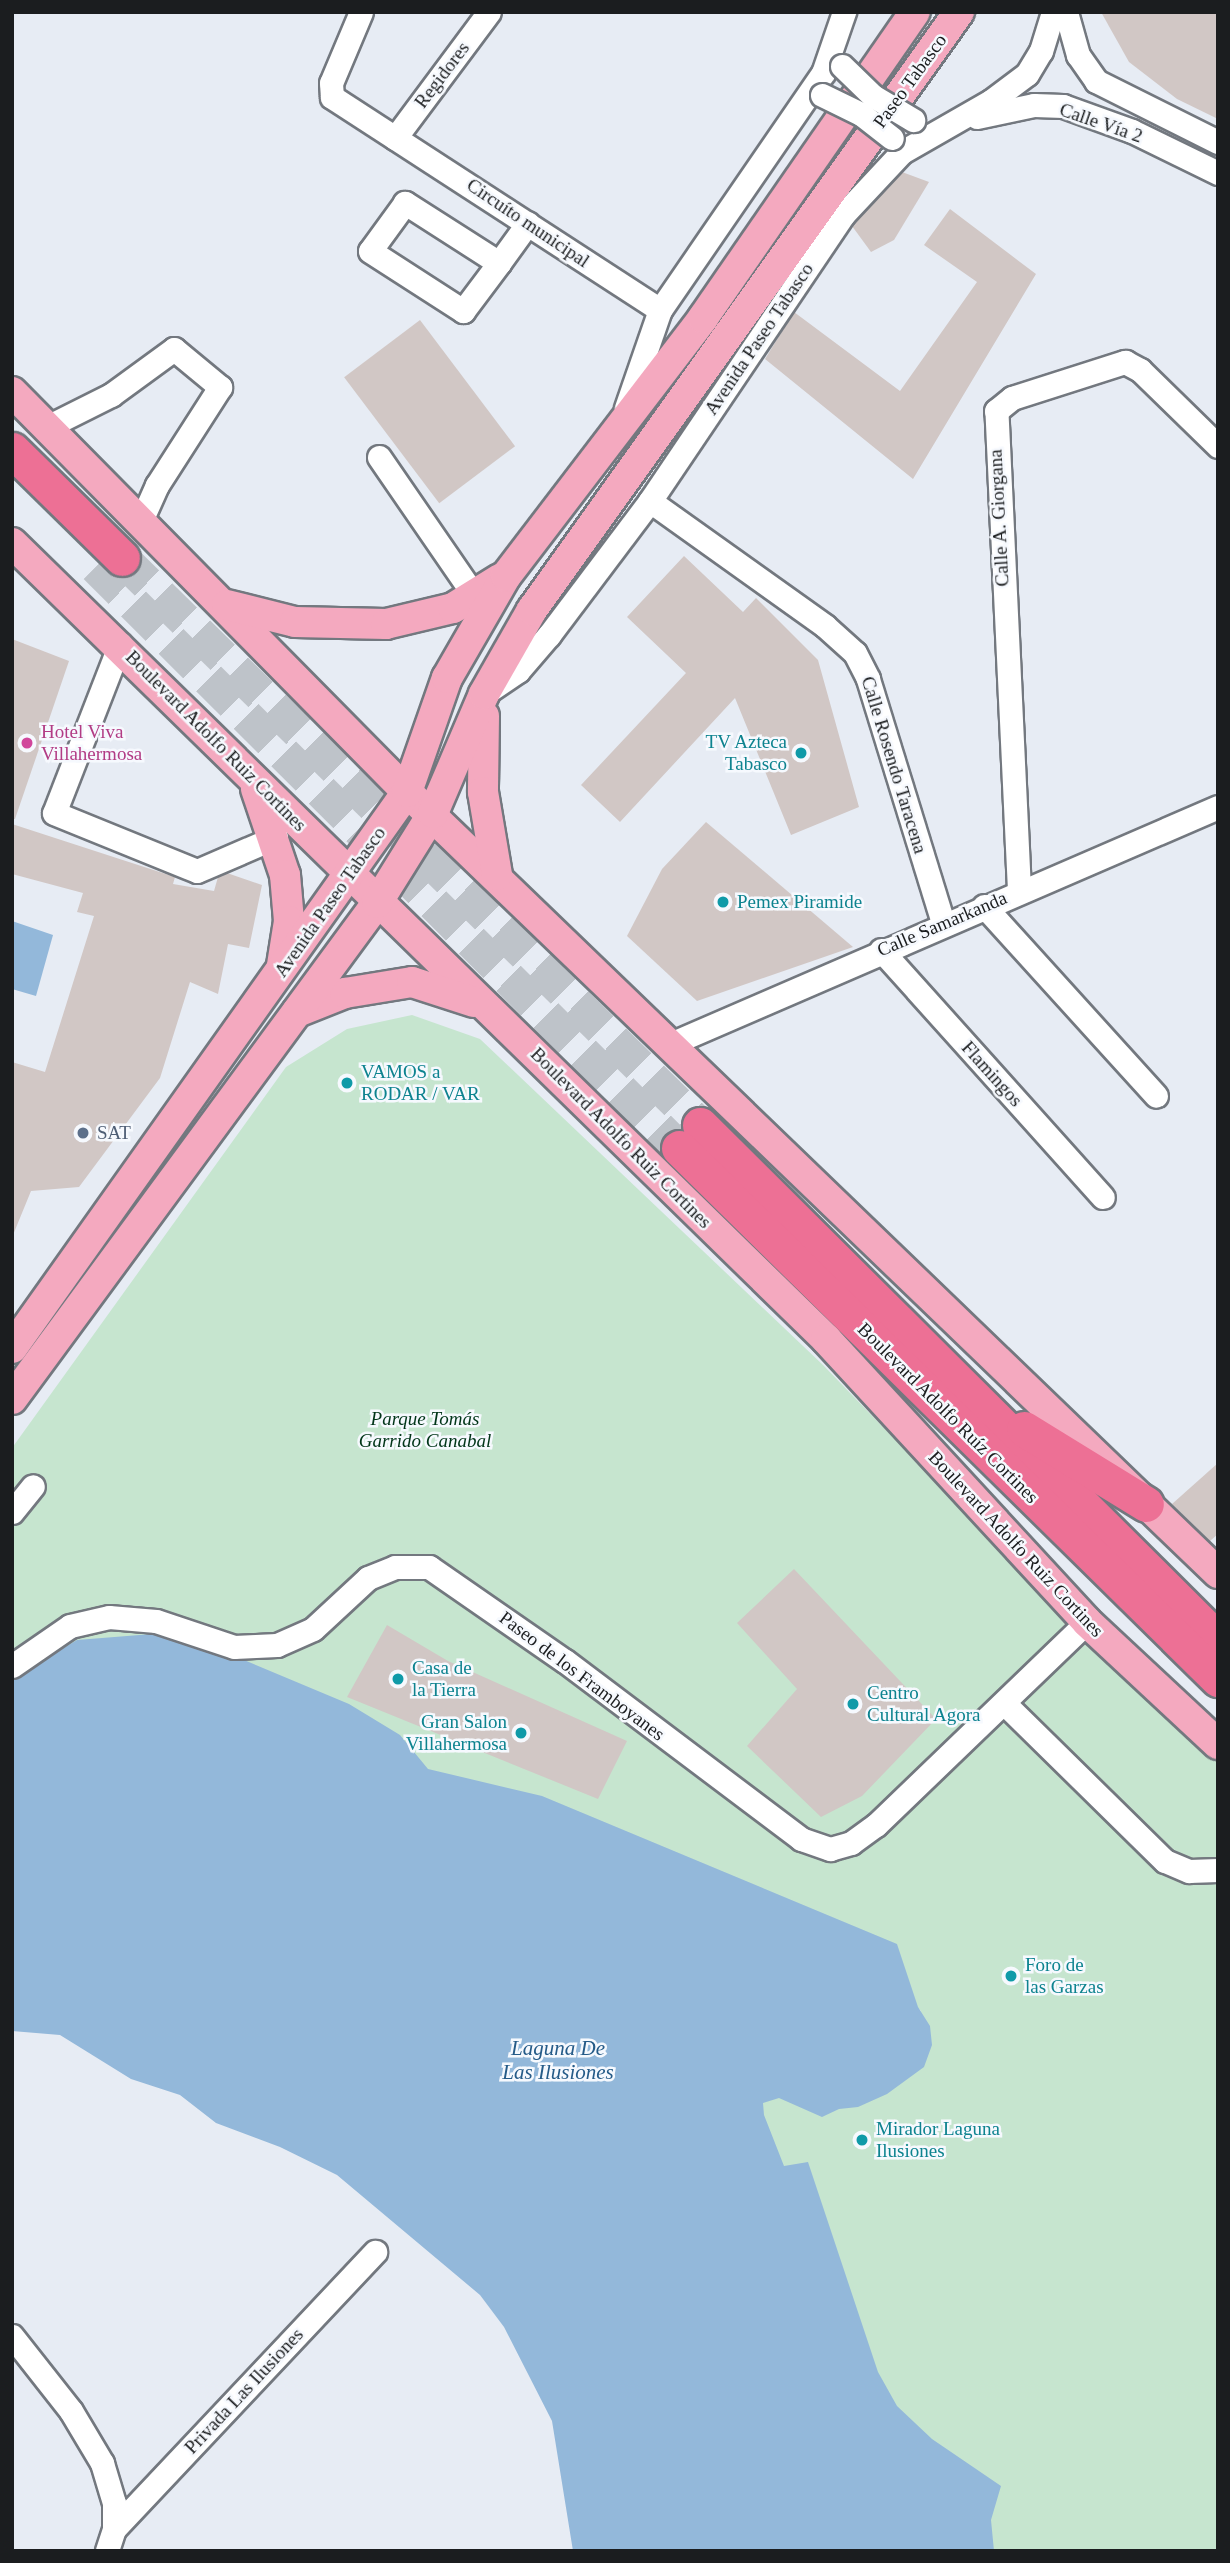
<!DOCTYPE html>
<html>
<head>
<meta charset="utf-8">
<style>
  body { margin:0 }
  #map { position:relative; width:1230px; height:2563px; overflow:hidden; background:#e7ecf4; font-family:Georgia,serif }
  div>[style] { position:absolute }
  .green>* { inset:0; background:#c6e5cf }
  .water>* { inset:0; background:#93b8da }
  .building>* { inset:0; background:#d1c7c5; transform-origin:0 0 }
  .highway-tunnel>* { height:35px; margin-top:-17.5px; transform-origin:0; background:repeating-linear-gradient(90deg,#bec3c9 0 35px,transparent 0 53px) }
  .roads { filter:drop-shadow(2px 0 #73787f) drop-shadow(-2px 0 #73787f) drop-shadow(0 2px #73787f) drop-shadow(0 -2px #73787f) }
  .minor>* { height:23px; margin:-11.5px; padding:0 11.5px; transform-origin:11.5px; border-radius:11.5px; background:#fff }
  .major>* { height:30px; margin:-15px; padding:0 15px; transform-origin:15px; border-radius:15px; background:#f4a9bf }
  .highway>* { height:35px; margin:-17.5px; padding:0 17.5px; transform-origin:17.5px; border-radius:17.5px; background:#ed7095 }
  .bridges { filter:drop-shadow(2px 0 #73787f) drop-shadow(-2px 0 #73787f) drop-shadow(0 2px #73787f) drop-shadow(0 -2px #73787f) }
  .minor-bridge>* { height:23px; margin:-11.5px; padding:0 11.5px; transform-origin:11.5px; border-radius:11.5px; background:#fff }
  .dots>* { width:19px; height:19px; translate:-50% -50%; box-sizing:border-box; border:4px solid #f6f9fe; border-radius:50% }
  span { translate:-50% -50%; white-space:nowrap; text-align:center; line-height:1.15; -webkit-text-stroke:5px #f6f9fe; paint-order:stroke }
  .street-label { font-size:19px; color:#1b1d1f }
  .hotel-label { font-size:19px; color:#b23c85 }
  .left { translate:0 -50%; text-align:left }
  .culture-label { font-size:19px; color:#0d838f }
  .right { translate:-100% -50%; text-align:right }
  .service-label { font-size:19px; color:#4e5e75 }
  .park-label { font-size:19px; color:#003518; font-style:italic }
  .water-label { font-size:21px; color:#255b88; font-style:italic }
  .frame { position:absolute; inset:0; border:14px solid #1b1d1f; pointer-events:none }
</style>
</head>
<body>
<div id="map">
  <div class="green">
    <div style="clip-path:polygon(412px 1015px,480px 1039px,823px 1365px,1061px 1611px,1218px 1754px,1218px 2551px,923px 2551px,753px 2107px,921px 2011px,899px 1990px,12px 1754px,12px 1448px,286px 1067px,347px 1029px)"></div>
  </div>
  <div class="water">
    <div style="clip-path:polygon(12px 921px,53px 935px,36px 996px,12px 989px)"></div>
    <div style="clip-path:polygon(177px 1632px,349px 1704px,400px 1735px,428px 1769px,542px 1796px,897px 1944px,918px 2007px,930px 2026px,932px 2045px,924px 2067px,887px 2094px,858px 2107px,839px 2109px,822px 2117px,779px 2098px,763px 2103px,764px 2115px,784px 2166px,808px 2162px,878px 2372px,897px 2406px,932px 2439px,1001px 2486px,991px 2520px,994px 2551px,573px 2551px,552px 2421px,504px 2327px,480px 2295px,337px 2175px,280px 2147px,216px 2123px,180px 2095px,131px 2079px,60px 2035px,12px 2031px,12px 1679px,77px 1640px)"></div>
  </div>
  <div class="building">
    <div style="clip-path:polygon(1101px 12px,1218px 12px,1218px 119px,1177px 99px,1129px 62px)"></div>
    <div style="clip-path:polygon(902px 172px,929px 182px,894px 240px,871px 252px,852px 226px)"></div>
    <div style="clip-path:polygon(950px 209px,1036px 274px,913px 479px,765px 359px,794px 312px,900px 391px,977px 282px,924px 245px)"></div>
    <div style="left:420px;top:320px;width:158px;height:95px;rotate:53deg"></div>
    <div style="clip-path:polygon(684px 556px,743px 612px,756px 598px,818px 660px,859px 807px,791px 835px,735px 698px,620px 822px,581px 785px,686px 673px,627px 617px)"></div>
    <div style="clip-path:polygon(12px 639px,69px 661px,15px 819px,12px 819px)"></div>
    <div style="clip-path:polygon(706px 822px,853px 947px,697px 1001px,627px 936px,662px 869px)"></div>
    <div style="clip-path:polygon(12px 824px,175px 877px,173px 884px,214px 891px,218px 877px,227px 873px,262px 885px,249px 948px,228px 944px,218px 994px,190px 982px,160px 1078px,79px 1187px,31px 1191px,13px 1235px,12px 1062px,45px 1072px,94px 916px,77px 912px,83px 893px,12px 874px)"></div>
    <div style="clip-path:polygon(1218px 1463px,1218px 1534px,1210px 1541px,1172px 1504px)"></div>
    <div style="clip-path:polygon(794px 1569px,936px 1719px,862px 1796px,821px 1817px,747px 1746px,797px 1689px,737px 1623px)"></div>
    <div style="clip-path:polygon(387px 1625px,448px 1661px,627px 1741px,598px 1799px,347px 1697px)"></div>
  </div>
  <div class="highway-tunnel">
    <div style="left:122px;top:558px;width:810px;rotate:44.45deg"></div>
    <div style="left:96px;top:566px;width:824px;rotate:44.95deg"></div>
  </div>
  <div class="roads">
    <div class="minor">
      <div style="left:361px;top:12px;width:77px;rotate:112.9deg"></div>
      <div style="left:331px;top:83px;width:14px;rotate:86deg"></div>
      <div style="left:332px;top:97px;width:391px;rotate:33deg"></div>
      <div style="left:1066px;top:12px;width:45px;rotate:74.4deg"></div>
      <div style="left:1078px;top:55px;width:32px;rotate:55deg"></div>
      <div style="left:1096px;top:81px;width:136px;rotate:26.6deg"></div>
      <div style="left:977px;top:117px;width:58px;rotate:-11.9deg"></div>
      <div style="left:1034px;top:105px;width:29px;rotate:2deg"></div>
      <div style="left:1063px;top:106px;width:73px;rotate:19.9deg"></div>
      <div style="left:1132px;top:131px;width:96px;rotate:26deg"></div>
      <div style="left:395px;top:138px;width:157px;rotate:-53.3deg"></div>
      <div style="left:499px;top:263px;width:112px;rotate:-147.4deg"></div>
      <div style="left:405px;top:203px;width:59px;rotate:126.1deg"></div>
      <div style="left:370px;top:251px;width:111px;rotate:32.8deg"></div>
      <div style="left:463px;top:311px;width:60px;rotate:-53.1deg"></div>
      <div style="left:499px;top:263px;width:49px;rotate:-54.1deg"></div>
      <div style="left:626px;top:408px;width:104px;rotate:-70.9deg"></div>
      <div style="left:660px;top:310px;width:288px;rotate:-55.5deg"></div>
      <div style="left:823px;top:73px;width:65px;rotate:-71deg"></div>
      <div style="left:47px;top:427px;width:72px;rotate:-26.6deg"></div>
      <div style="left:111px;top:395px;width:78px;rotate:-36.1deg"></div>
      <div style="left:174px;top:349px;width:60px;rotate:39.6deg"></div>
      <div style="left:220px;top:387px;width:117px;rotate:122.7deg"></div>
      <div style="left:157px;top:485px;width:39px;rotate:114deg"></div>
      <div style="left:379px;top:457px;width:166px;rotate:55.5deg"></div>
      <div style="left:473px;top:594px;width:16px;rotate:86deg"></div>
      <div style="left:650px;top:501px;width:215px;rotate:35.5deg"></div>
      <div style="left:825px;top:626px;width:40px;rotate:42deg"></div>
      <div style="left:855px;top:653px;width:29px;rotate:63deg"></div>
      <div style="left:868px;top:679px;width:255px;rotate:72.9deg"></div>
      <div style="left:120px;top:644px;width:181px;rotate:111.3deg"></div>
      <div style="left:54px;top:813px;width:154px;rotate:22.1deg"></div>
      <div style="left:197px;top:871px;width:86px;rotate:-23.3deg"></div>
      <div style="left:484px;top:694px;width:41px;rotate:-34.1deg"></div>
      <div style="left:518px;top:671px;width:48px;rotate:-49.3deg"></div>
      <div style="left:549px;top:635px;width:168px;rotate:-53deg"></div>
      <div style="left:650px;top:501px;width:345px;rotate:-56deg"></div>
      <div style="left:843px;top:215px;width:86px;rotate:-46.9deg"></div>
      <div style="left:902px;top:152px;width:103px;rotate:-29.8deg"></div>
      <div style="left:991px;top:101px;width:45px;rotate:-36.9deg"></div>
      <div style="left:1027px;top:74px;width:27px;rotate:-59deg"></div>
      <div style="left:1041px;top:51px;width:41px;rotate:-72.9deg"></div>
      <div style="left:1019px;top:890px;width:480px;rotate:-92.7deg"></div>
      <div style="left:996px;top:411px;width:21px;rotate:-39deg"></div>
      <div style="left:1012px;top:398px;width:119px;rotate:-17.7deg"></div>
      <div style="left:1125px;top:362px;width:17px;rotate:28deg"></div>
      <div style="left:1140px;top:370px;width:109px;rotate:44.3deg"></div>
      <div style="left:984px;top:906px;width:256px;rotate:47.8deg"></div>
      <div style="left:881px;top:950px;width:332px;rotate:48.1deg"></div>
      <div style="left:668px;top:1045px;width:599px;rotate:-23.4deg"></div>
      <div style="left:12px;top:1512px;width:33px;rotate:-51deg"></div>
      <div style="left:12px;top:1666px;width:70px;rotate:-34.6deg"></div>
      <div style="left:70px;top:1626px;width:40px;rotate:-13deg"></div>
      <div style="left:109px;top:1617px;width:47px;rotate:4.9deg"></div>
      <div style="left:156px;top:1621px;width:82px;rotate:18.4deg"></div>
      <div style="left:234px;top:1647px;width:43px;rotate:-2.7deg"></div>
      <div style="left:277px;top:1645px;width:39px;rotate:-24deg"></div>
      <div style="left:313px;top:1629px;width:75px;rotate:-42.8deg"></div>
      <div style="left:368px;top:1578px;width:29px;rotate:-22deg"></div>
      <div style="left:395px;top:1567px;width:34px"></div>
      <div style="left:429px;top:1567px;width:165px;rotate:34.7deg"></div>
      <div style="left:565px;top:1661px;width:296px;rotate:37deg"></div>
      <div style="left:801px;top:1839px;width:31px;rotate:19deg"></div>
      <div style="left:830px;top:1849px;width:22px;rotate:-16deg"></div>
      <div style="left:851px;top:1843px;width:31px;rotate:-36deg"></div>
      <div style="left:876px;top:1825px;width:293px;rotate:-43.9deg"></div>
      <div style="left:1005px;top:1704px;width:224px;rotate:44.5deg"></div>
      <div style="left:1165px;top:1861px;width:26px;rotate:23deg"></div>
      <div style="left:1189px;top:1871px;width:29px;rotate:-2deg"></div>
      <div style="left:12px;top:2336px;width:95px;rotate:51.8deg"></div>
      <div style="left:71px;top:2411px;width:61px;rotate:59.2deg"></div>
      <div style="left:102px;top:2463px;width:42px;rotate:73.3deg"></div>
      <div style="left:114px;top:2503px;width:26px;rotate:90deg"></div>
      <div style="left:114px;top:2529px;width:23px;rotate:108deg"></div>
      <div style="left:114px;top:2529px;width:381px;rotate:-46.7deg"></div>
    </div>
    <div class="major">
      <div style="left:12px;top:392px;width:562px;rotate:45.36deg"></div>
      <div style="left:407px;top:792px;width:1126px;rotate:43.92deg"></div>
      <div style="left:12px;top:543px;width:1139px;rotate:44.36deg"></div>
      <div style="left:826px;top:1339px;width:385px;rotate:47.3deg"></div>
      <div style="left:1087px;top:1622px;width:179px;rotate:43deg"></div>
      <div style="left:227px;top:605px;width:70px;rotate:14deg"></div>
      <div style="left:295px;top:622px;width:91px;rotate:1.3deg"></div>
      <div style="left:386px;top:624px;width:69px;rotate:-13.4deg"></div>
      <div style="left:453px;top:608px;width:55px;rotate:-31.7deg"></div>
      <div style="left:484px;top:716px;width:76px;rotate:90.8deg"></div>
      <div style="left:483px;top:792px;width:84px;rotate:80.4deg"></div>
      <div style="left:256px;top:789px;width:91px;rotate:71.4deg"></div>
      <div style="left:285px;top:875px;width:46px;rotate:85deg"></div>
      <div style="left:289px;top:921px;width:45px;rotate:99deg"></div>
      <div style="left:297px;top:1012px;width:52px;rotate:-21.6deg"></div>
      <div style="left:345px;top:993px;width:68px;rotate:-9.3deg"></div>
      <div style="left:412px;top:982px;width:65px;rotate:17.9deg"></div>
      <div style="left:12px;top:1348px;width:682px;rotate:-54.61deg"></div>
      <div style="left:407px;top:792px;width:121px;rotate:-70.7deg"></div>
      <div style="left:447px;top:678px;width:118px;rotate:-60deg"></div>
      <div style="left:506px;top:576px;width:325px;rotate:-52.6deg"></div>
      <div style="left:703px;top:318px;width:372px;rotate:-55.3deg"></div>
      <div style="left:12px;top:1399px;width:616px;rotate:-53.65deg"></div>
      <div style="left:377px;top:903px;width:106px;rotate:-58.1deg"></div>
      <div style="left:433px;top:813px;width:129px;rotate:-66.8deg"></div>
      <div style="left:484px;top:694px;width:97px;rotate:-60.3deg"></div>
      <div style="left:532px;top:610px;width:735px;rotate:-54.47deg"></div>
    </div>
    <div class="highway">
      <div style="left:12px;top:450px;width:154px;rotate:44.5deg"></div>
      <div style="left:700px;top:1125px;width:730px;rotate:44.83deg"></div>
      <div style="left:679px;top:1148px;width:757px;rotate:44.57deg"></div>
      <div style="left:1024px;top:1429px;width:143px;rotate:31.6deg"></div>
    </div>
  </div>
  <div class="bridges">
    <div class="minor-bridge">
      <div style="left:842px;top:66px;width:43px;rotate:44.1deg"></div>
      <div style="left:873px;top:96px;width:47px;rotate:31deg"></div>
      <div style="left:822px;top:95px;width:43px;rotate:26deg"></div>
      <div style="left:861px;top:114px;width:39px;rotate:38deg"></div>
    </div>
  </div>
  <div class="dots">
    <div style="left:27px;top:743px;background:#d1479c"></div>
    <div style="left:801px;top:753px;background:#0f9aa8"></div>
    <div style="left:723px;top:902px;background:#0f9aa8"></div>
    <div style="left:347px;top:1083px;background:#0f9aa8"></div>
    <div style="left:83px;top:1133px;background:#5c6f8a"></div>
    <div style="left:398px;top:1679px;background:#0f9aa8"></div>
    <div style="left:853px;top:1704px;background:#0f9aa8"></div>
    <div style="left:521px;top:1733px;background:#0f9aa8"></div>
    <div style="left:1011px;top:1976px;background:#0f9aa8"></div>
    <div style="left:862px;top:2140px;background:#0f9aa8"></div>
  </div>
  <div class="street-label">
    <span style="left:442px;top:75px;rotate:-53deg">Regidores</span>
    <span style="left:910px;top:81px;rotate:-54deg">Paseo Tabasco</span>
    <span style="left:1101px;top:123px;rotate:19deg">Calle Vía 2</span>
    <span style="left:528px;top:223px;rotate:34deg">Circuíto municipal</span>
    <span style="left:759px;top:339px;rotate:-56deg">Avenida Paseo Tabasco</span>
    <span style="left:999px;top:518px;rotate:-93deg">Calle A. Giorgana</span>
    <span style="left:216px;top:741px;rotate:45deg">Boulevard Adolfo Ruiz Cortines</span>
    <span style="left:894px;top:765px;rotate:73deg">Calle Rosendo Taracena</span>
    <span style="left:330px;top:902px;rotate:-55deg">Avenida Paseo Tabasco</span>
    <span style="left:942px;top:924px;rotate:-23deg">Calle Samarkanda</span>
    <span style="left:992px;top:1074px;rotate:48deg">Flamingos</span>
    <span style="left:621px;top:1138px;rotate:45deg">Boulevard Adolfo Ruiz Cortines</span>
    <span style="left:948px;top:1413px;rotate:45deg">Boulevard Adolfo Ruíz Cortines</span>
    <span style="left:1016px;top:1544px;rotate:47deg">Boulevard Adolfo Ruiz Cortines</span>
    <span style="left:582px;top:1676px;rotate:37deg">Paseo de los Framboyanes</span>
    <span style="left:244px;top:2391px;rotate:-47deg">Privada Las Ilusiones</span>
  </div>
  <div class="hotel-label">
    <span class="left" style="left:41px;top:743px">Hotel Viva<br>Villahermosa</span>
  </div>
  <div class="culture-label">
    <span class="right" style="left:787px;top:753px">TV Azteca<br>Tabasco</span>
    <span class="left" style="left:737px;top:902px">Pemex Piramide</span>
    <span class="left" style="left:361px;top:1083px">VAMOS a<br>RODAR / VAR</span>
    <span class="left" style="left:412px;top:1679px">Casa de<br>la Tierra</span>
    <span class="left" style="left:867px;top:1704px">Centro<br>Cultural Agora</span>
    <span class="right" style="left:507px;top:1733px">Gran Salon<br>Villahermosa</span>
    <span class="left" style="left:1025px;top:1976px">Foro de<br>las Garzas</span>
    <span class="left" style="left:876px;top:2140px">Mirador Laguna<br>Ilusiones</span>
  </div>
  <div class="service-label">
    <span class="left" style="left:97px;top:1133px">SAT</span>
  </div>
  <div class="park-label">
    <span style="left:425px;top:1430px">Parque Tomás<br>Garrido Canabal</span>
  </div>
  <div class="water-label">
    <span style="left:558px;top:2060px">Laguna De<br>Las Ilusiones</span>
  </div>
  <div class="frame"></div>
</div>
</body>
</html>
